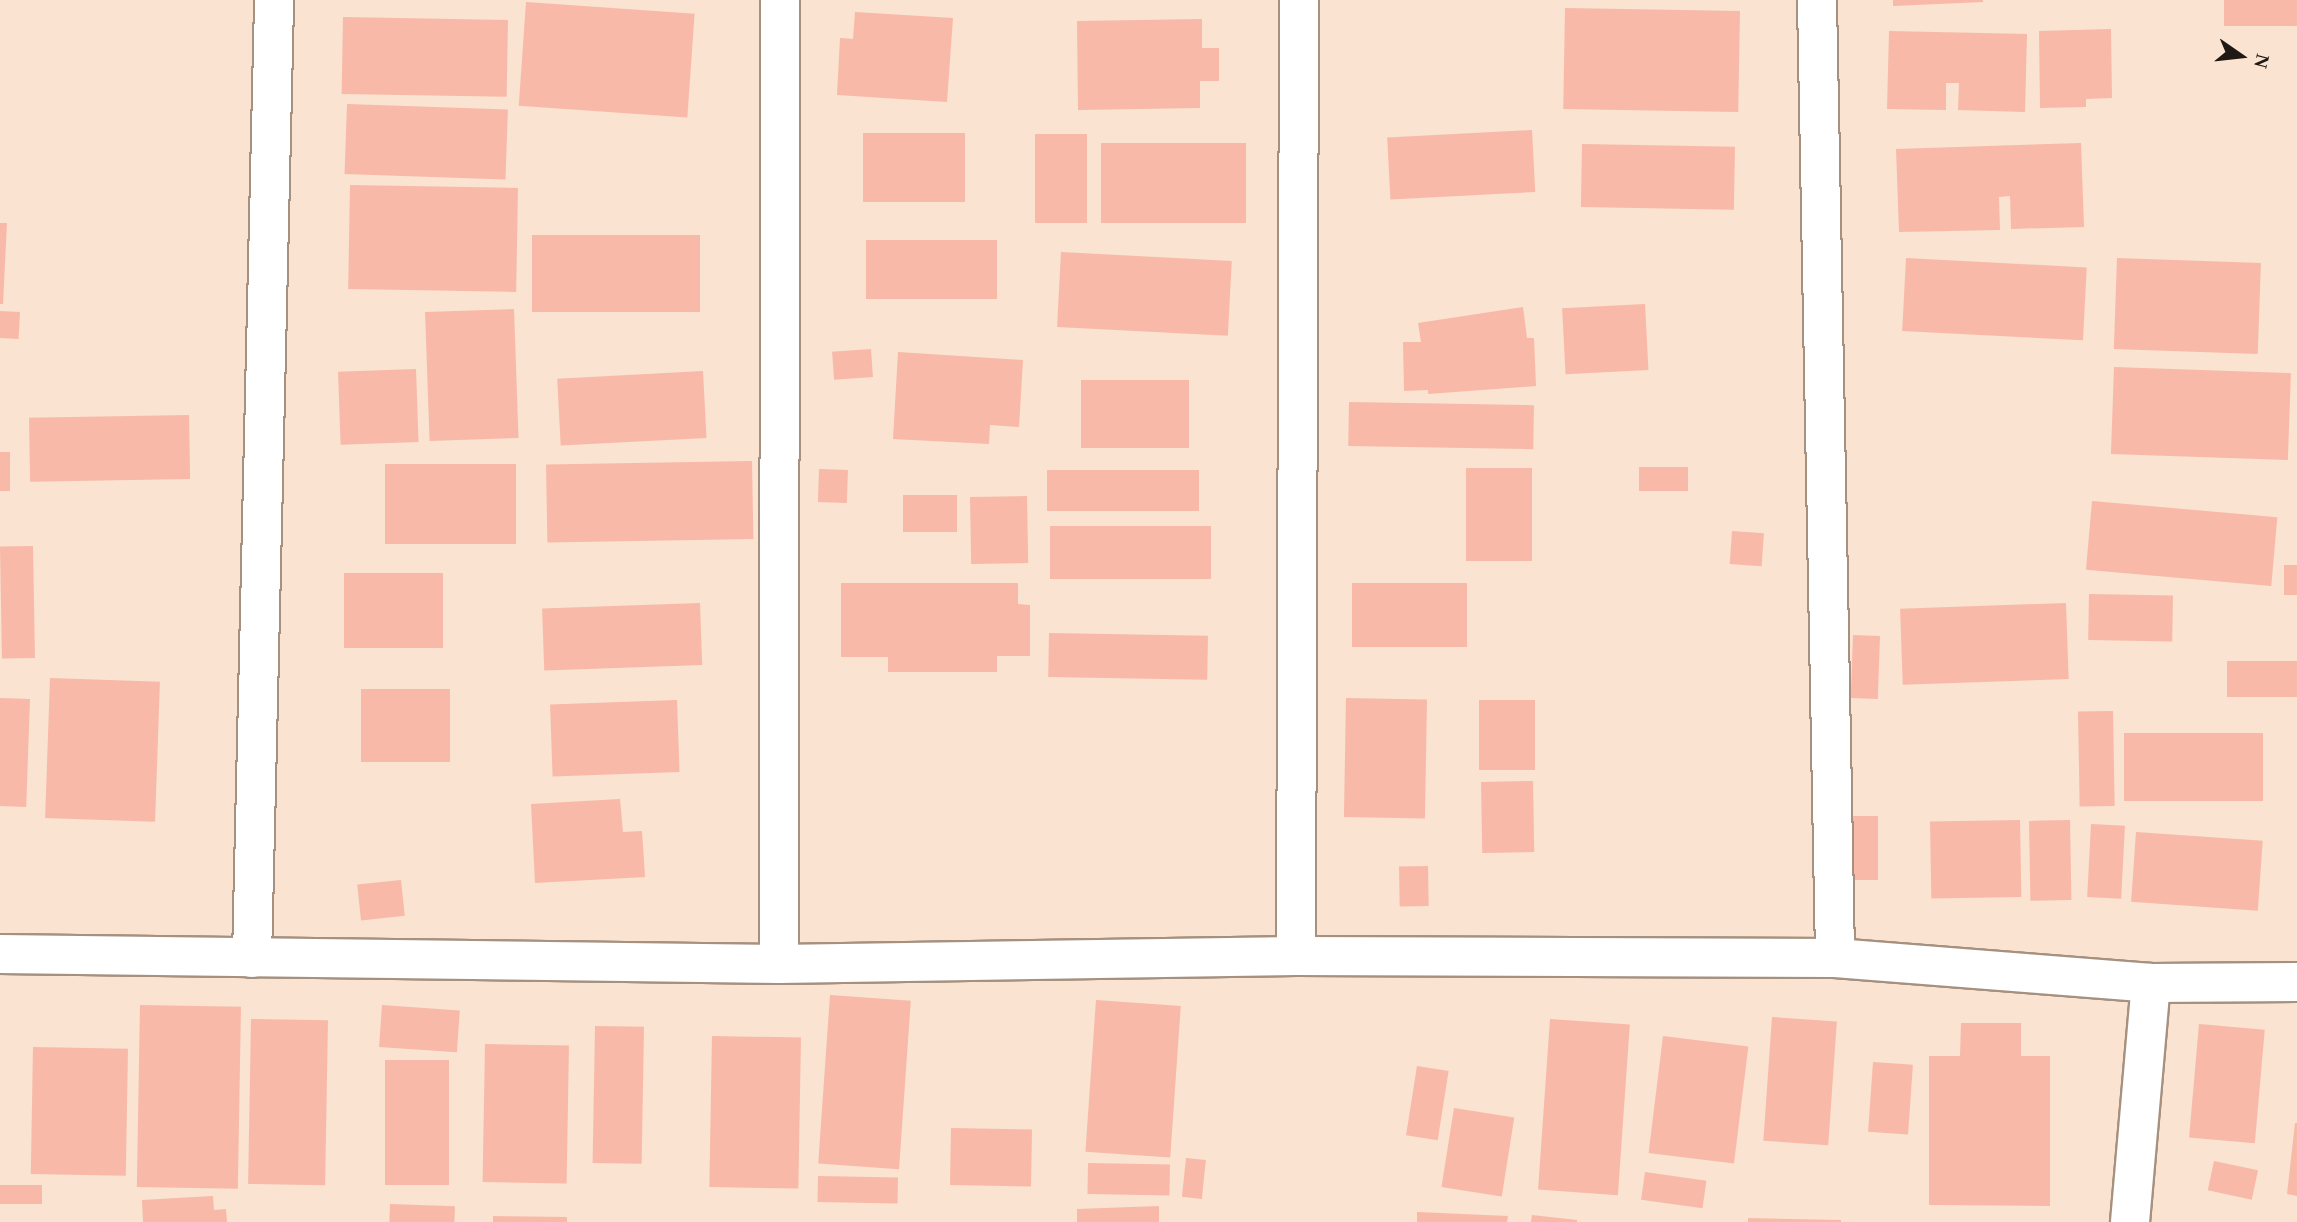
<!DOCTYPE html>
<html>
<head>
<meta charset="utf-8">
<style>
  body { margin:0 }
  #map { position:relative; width:2297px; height:1222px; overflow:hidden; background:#fae3d0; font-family:"Times New Roman",serif }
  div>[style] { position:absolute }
  .building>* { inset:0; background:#f8b9a8; transform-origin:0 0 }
  .roads { filter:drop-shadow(2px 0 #a69180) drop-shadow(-2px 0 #a69180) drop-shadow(0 2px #a69180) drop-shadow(0 -2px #a69180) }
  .minor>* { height:38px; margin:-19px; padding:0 19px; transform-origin:19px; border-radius:19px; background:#fff }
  span { translate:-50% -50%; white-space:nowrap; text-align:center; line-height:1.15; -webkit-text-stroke:5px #fae3d0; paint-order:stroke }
  .north { position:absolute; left:2206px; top:21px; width:70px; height:70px; -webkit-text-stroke:5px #fae3d0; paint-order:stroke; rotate:104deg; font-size:19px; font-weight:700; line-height:28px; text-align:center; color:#201812 }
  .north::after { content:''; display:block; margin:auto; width:24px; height:32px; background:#201812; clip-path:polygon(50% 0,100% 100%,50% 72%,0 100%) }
</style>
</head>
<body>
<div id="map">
  <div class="building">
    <div style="clip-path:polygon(1893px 0,1983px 0,1983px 2px,1893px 6px)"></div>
    <div style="left:2224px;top:0;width:73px;height:26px"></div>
    <div style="left:526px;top:2px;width:169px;height:104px;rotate:4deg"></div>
    <div style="left:1565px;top:8px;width:175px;height:101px;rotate:1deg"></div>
    <div style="clip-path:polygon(855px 12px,953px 18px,947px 102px,837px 95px,840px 38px,853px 39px)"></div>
    <div style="left:343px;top:17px;width:165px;height:77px;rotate:1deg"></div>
    <div style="clip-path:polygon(1202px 19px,1202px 48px,1219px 48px,1219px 81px,1200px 81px,1200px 108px,1078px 110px,1077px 21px)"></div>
    <div style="clip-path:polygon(2111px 29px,2112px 98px,2086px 99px,2086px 107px,2040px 108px,2039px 31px)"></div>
    <div style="clip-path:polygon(1889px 31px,2027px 34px,2025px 112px,1958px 110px,1959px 83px,1946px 83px,1946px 110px,1887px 109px)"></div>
    <div style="left:347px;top:104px;width:161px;height:70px;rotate:2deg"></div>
    <div style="left:1532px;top:130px;width:62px;height:145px;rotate:87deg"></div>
    <div style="left:863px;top:133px;width:102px;height:69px"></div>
    <div style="left:1035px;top:134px;width:52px;height:89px"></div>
    <div style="left:1101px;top:143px;width:145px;height:80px"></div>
    <div style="clip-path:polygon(2081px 143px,2084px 227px,2011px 229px,2010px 196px,1999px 197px,2000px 230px,1899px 232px,1896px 149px)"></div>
    <div style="left:1582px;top:144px;width:153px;height:63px;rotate:1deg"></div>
    <div style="left:350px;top:185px;width:168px;height:104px;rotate:1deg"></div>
    <div style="clip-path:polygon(0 223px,7px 223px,3px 304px,0 304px)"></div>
    <div style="left:700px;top:235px;width:77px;height:168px;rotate:90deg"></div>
    <div style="left:866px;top:240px;width:131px;height:59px"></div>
    <div style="left:1061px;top:252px;width:171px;height:75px;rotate:3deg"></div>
    <div style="left:1906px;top:258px;width:181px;height:73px;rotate:3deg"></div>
    <div style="left:2117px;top:258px;width:144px;height:91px;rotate:2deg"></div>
    <div style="left:1645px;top:304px;width:66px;height:83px;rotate:87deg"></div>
    <div style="clip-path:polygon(1523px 307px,1527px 338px,1534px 338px,1536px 386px,1428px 394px,1428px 390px,1404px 391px,1403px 342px,1421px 342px,1418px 323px)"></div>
    <div style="left:514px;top:309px;width:129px;height:89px;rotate:88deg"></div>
    <div style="left:0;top:311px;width:20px;height:27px;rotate:3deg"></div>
    <div style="left:871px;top:349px;width:28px;height:39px;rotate:86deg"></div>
    <div style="clip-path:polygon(898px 352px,1023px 360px,1019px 427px,990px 425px,989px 444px,893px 439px)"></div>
    <div style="left:2114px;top:367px;width:177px;height:87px;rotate:2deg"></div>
    <div style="left:416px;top:369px;width:73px;height:78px;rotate:88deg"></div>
    <div style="left:703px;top:371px;width:67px;height:146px;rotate:87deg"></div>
    <div style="left:1081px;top:380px;width:108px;height:68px"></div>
    <div style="left:1349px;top:402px;width:185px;height:44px;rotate:1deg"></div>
    <div style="left:189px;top:415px;width:64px;height:160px;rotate:89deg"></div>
    <div style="left:10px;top:452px;width:39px;height:10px;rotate:90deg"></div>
    <div style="left:752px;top:461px;width:78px;height:206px;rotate:89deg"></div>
    <div style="left:385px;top:464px;width:131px;height:80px"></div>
    <div style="left:1639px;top:467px;width:49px;height:24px"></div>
    <div style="left:1532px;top:468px;width:93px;height:66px;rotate:90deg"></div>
    <div style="left:819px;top:469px;width:29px;height:33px;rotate:2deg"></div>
    <div style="left:1199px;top:470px;width:41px;height:152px;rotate:90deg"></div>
    <div style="left:903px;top:495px;width:54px;height:37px"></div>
    <div style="left:1027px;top:496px;width:67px;height:57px;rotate:89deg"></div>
    <div style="left:2092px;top:501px;width:186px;height:69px;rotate:5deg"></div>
    <div style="left:1050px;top:526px;width:161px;height:53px"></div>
    <div style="left:1732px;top:531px;width:32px;height:33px;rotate:4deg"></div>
    <div style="left:33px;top:546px;width:112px;height:33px;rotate:89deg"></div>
    <div style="left:2284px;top:565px;width:13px;height:30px"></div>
    <div style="left:344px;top:573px;width:99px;height:75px"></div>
    <div style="clip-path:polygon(841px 583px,1018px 583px,1018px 604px,1030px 605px,1030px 656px,997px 656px,997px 672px,888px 672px,888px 657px,841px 657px)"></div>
    <div style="left:1352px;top:583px;width:115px;height:64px"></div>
    <div style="left:2089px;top:594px;width:84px;height:46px;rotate:1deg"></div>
    <div style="left:700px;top:603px;width:62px;height:158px;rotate:88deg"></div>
    <div style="left:2066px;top:603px;width:76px;height:166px;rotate:88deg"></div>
    <div style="left:1049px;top:633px;width:159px;height:44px;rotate:1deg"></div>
    <div style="left:1853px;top:635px;width:27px;height:63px;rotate:2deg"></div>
    <div style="left:2297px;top:661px;width:36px;height:70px;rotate:90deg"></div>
    <div style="left:50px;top:678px;width:110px;height:140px;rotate:2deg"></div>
    <div style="left:361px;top:689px;width:89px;height:73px"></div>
    <div style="left:0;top:698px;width:30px;height:108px;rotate:2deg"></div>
    <div style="left:1346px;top:698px;width:81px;height:119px;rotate:1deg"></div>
    <div style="left:677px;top:700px;width:72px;height:127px;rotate:88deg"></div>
    <div style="left:1535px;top:700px;width:70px;height:56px;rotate:90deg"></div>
    <div style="left:2113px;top:711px;width:95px;height:35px;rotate:89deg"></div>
    <div style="left:2263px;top:733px;width:68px;height:139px;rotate:90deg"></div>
    <div style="left:1533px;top:781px;width:71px;height:52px;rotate:89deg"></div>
    <div style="clip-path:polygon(620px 799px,623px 832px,642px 831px,645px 877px,535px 883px,531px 804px)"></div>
    <div style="left:1851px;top:816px;width:27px;height:64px"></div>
    <div style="left:2020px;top:820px;width:77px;height:90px;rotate:89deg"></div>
    <div style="left:2070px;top:820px;width:80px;height:41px;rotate:89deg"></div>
    <div style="left:2091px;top:824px;width:34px;height:73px;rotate:3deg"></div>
    <div style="left:2136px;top:832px;width:127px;height:70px;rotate:4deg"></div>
    <div style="left:1428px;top:866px;width:40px;height:29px;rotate:89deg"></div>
    <div style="left:401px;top:880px;width:36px;height:44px;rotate:84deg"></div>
    <div style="left:830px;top:995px;width:81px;height:169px;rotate:4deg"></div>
    <div style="left:1096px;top:1000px;width:85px;height:152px;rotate:4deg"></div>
    <div style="left:140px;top:1005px;width:101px;height:182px;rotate:1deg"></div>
    <div style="left:382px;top:1005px;width:78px;height:42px;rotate:4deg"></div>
    <div style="left:1772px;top:1017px;width:65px;height:124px;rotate:4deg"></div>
    <div style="left:251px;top:1019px;width:77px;height:165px;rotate:1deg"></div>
    <div style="left:1550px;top:1019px;width:80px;height:171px;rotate:4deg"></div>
    <div style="clip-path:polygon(1961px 1023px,2021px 1023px,2021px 1056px,2050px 1056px,2050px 1206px,1929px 1205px,1929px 1056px,1960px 1056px)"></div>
    <div style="left:2199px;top:1024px;width:66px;height:114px;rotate:5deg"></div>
    <div style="left:595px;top:1026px;width:49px;height:137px;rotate:1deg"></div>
    <div style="left:712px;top:1036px;width:89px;height:151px;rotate:1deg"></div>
    <div style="left:1663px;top:1036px;width:86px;height:118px;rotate:7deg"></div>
    <div style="left:485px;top:1044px;width:84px;height:138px;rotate:1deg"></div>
    <div style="left:33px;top:1047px;width:95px;height:127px;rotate:1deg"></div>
    <div style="left:385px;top:1060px;width:64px;height:125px"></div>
    <div style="left:1873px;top:1062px;width:40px;height:70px;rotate:4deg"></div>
    <div style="left:1417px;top:1066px;width:32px;height:70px;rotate:9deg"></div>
    <div style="left:1454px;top:1108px;width:61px;height:80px;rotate:9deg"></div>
    <div style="clip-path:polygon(2295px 1123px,2297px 1123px,2297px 1196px,2287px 1194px)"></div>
    <div style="left:951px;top:1128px;width:81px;height:57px;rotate:1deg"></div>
    <div style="left:1186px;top:1158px;width:20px;height:39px;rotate:6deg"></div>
    <div style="left:2214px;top:1161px;width:45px;height:30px;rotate:12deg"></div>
    <div style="left:1088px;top:1163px;width:82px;height:31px;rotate:1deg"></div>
    <div style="left:1645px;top:1172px;width:62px;height:28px;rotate:8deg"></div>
    <div style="left:818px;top:1176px;width:80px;height:26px;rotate:1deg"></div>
    <div style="left:0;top:1185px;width:42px;height:19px"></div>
    <div style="clip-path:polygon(213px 1196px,214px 1210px,226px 1209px,227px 1222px,143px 1222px,142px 1200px)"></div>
    <div style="left:390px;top:1204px;width:65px;height:18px;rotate:2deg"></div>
    <div style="clip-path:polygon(1159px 1206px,1159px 1222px,1077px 1222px,1077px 1209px)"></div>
    <div style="clip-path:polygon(1417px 1212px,1508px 1216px,1507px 1222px,1417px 1222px)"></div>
    <div style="clip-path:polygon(1532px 1215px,1577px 1220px,1577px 1222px,1531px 1222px)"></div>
    <div style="clip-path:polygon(493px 1216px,567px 1217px,567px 1222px,493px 1222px)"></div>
    <div style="clip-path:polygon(1748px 1218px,1841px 1220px,1841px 1222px,1748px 1222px)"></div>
  </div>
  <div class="roads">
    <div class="minor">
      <div style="left:1817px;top:0;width:958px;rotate:88.92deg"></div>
      <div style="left:0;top:954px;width:779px;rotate:0.74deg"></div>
      <div style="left:779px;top:964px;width:517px;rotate:-0.89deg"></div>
      <div style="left:1296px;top:956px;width:539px;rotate:0.21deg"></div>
      <div style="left:1835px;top:958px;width:317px;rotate:4.5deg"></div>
      <div style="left:2151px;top:983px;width:146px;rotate:-0.4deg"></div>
      <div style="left:1296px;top:956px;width:956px;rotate:-89.82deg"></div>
      <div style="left:252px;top:958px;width:958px;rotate:-88.68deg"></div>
      <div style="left:779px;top:964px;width:964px;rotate:-89.94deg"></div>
      <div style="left:2130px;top:1222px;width:240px;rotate:-85deg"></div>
    </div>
  </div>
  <div class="north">N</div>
</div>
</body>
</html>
